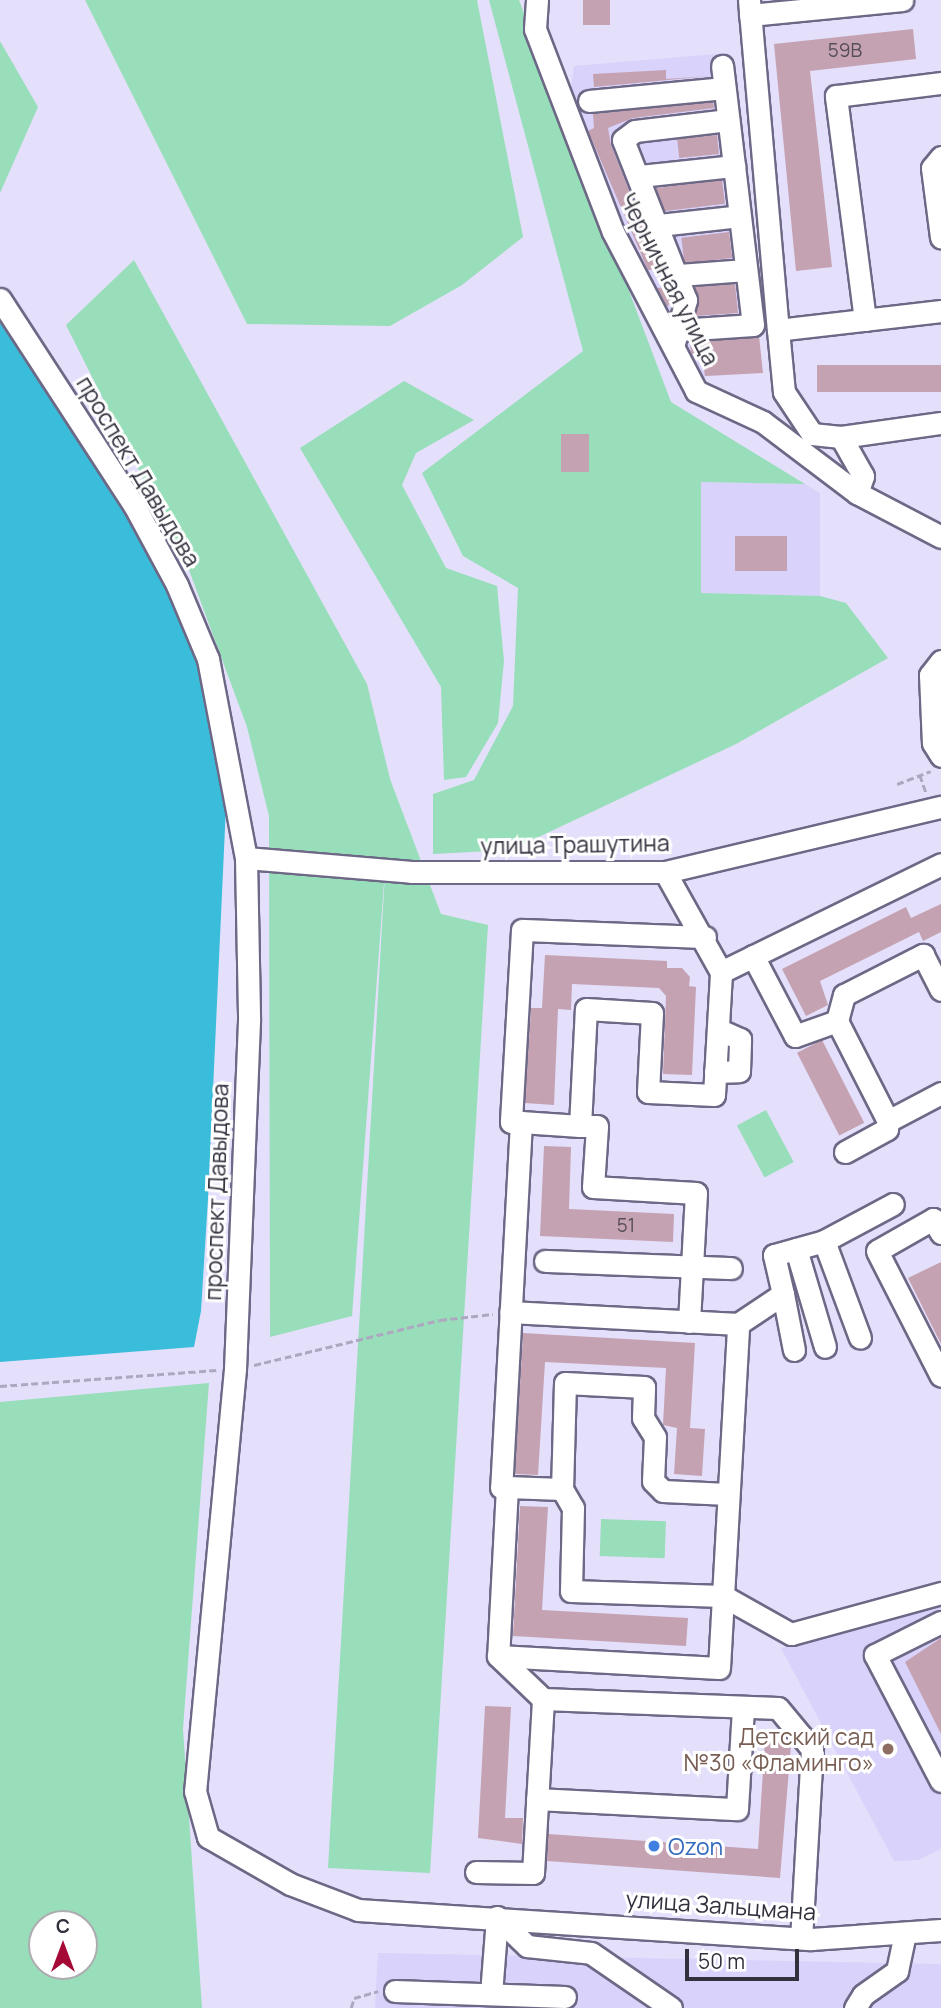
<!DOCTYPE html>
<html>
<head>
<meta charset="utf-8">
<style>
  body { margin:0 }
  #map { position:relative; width:941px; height:2008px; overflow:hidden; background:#e4dffb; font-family:Manrope,sans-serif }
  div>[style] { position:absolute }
  .built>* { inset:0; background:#d9d2fb }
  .green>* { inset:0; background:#98deba; transform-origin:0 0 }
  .water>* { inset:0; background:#3abddb }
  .building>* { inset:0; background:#c4a2b2; transform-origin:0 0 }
  .path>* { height:2.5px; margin-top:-1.25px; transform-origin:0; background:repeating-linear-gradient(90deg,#aca8c0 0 7px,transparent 0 10.5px) }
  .roads { filter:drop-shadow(2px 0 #6d6885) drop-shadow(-2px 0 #6d6885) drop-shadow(0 2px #6d6885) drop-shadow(0 -2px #6d6885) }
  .minor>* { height:21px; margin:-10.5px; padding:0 10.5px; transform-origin:10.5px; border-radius:10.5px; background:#fff }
  .dots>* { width:19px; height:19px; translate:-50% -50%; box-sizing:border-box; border:4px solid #fff; border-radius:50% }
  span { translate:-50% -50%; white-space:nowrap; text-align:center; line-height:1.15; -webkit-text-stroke:6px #fff; paint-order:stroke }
  .number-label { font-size:19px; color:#564c5a }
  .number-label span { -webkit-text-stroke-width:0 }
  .street-label { font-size:23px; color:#32303d }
  .education-label { font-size:23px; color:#785e54 }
  .right { translate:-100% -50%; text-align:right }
  .shop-label { font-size:23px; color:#366cbe }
  .left { translate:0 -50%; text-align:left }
  .north { position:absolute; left:28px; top:1910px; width:70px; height:70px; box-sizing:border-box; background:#fff; border:2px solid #adacb1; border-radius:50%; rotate:0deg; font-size:19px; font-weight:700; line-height:28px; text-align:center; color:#32303d }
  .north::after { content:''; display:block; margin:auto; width:24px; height:32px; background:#a50935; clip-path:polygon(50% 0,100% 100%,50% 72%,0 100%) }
  .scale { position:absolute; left:685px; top:1949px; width:114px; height:32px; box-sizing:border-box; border:4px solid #32303d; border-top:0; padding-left:9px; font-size:21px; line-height:24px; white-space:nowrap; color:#32303d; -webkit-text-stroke:5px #fff; paint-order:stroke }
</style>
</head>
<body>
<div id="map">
  <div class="built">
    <div style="clip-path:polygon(728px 53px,762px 372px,703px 377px,683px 356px,604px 186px,570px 95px,574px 66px)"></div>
    <div style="clip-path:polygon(701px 482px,805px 484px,820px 493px,820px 596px,701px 593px)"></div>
    <div style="clip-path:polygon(941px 1603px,941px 1849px,918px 1860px,894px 1861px,781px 1648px)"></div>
    <div style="clip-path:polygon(378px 1953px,941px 1964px,941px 2008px,375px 2008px)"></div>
  </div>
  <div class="green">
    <div style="clip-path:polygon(85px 0,477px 0,523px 237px,462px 285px,390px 326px,247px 324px)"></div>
    <div style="clip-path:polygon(489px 0,519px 0,671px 402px,805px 484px,701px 482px,701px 593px,820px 596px,846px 603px,888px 658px,736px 744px,511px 850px,433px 854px,433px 794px,474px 780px,513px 706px,518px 588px,463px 556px,422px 473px,583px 351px)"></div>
    <div style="clip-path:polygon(0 41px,38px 107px,0 193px)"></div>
    <div style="clip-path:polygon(134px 260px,367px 684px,390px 779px,441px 914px,488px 925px,430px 1873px,328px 1868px,386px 856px,352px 1316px,270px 1337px,269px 816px,247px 727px,189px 570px,66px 325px)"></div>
    <div style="clip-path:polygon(404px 381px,474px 420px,416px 453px,402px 485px,446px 568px,497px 586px,504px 661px,498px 723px,466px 777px,444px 780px,441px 687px,300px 448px)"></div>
    <div style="left:766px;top:1110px;width:59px;height:33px;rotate:62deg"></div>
    <div style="clip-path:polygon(evenodd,209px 1383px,183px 1729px,202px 2008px,0 2008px,0 1402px,209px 1383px,42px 1924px,84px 1924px,84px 1966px,42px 1966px,42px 1924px)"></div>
    <div style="left:601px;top:1519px;width:65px;height:37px;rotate:2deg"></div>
  </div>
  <div class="water">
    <div style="clip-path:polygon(0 323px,41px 380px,160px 571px,198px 663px,226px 806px,208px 1199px,201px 1311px,194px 1347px,0 1362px)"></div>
  </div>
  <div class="building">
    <div style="left:583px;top:0;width:27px;height:25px"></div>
    <div style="clip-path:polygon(913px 29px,916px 59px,810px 71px,832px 267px,796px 271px,774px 44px)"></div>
    <div style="clip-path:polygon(666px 70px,666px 79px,710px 76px,594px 87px,593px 74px)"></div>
    <div style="clip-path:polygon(713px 102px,714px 108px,633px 118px,608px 128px,611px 145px,660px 269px,648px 270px,588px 131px,594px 128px,593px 114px)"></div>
    <div style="left:717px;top:135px;width:19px;height:40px;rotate:84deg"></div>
    <div style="left:722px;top:180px;width:24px;height:66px;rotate:83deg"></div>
    <div style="left:729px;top:232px;width:26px;height:48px;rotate:83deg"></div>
    <div style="clip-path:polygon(735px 284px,738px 313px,695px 316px,699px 303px,695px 287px)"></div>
    <div style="clip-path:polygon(667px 287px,672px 301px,667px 307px,657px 288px)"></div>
    <div style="clip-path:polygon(759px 336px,763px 373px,705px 376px,702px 357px,691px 353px,690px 342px)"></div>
    <div style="left:941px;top:365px;width:27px;height:124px;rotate:90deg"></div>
    <div style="left:561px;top:434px;width:28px;height:38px"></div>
    <div style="left:735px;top:536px;width:52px;height:35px"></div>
    <div style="clip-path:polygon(941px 904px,941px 932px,923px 941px,919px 932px,820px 981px,828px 1005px,806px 1016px,782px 969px,906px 907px,911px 918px)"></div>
    <div style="clip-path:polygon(545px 955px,667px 961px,667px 968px,682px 968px,690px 977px,689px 986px,696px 987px,692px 1075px,663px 1074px,666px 996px,659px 988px,572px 984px,571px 1010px,558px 1009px,554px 1105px,525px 1103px,531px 1008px,542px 1008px)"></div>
    <div style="left:822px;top:1040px;width:93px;height:28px;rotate:63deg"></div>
    <div style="clip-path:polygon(544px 1146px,571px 1147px,569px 1209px,674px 1214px,673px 1242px,540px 1236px)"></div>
    <div style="clip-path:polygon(941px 1262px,941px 1344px,908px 1278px)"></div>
    <div style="clip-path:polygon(523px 1333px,695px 1343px,690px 1428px,705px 1429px,702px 1476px,674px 1474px,677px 1428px,663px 1425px,666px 1368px,545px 1362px,538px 1475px,515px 1474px)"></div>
    <div style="clip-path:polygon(520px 1506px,548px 1507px,542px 1610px,688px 1618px,686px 1646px,513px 1636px)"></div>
    <div style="clip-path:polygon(941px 1638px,941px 1734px,905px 1662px)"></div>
    <div style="clip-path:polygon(485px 1706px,511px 1707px,505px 1818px,523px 1818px,522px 1844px,478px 1838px)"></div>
    <div style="clip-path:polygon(765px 1739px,791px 1745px,780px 1878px,547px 1861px,548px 1834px,758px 1849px)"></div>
  </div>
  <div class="path">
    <div style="left:920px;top:775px;width:18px;rotate:71deg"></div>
    <div style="left:897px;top:784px;width:36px;rotate:-21deg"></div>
    <div style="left:254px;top:1365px;width:191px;rotate:-13.6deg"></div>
    <div style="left:440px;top:1320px;width:53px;rotate:-6.5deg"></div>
    <div style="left:0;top:1386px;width:217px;rotate:-4.2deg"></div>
    <div style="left:351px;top:2008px;width:10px;rotate:-73deg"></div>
    <div style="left:354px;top:1998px;width:25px;rotate:-16deg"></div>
  </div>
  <div class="roads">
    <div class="minor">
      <div style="left:537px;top:0;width:29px;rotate:94deg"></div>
      <div style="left:535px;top:29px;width:217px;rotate:69deg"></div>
      <div style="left:613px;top:232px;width:179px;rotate:62.4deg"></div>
      <div style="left:696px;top:391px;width:74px;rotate:24.8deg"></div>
      <div style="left:763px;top:422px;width:118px;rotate:37.1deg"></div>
      <div style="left:857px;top:493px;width:95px;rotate:27.6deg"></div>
      <div style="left:749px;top:0;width:331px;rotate:85deg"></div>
      <div style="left:750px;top:15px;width:153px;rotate:-5.6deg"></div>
      <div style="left:589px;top:101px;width:136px;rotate:-5.5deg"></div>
      <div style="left:941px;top:157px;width:14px;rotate:129deg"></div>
      <div style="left:932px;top:168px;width:70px;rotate:82.6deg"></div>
      <div style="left:640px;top:176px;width:95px;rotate:-6.1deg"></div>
      <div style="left:659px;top:225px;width:81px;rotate:-6.3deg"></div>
      <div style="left:679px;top:275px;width:67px;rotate:-4.3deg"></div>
      <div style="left:0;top:299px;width:246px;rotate:57deg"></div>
      <div style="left:134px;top:505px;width:91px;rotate:61.7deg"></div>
      <div style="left:177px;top:585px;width:80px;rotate:67.3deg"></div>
      <div style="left:208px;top:659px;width:203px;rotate:79.2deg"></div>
      <div style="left:246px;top:858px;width:163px;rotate:88.9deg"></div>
      <div style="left:249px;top:1021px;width:348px;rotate:92.3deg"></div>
      <div style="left:235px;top:1369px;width:424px;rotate:95.4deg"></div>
      <div style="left:195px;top:1791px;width:48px;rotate:74.2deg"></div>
      <div style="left:208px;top:1837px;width:95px;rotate:29.8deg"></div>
      <div style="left:290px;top:1884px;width:73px;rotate:20.9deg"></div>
      <div style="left:358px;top:1910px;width:454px;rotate:3.7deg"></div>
      <div style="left:811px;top:1939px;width:130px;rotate:-4deg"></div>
      <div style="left:941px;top:311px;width:164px;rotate:173.4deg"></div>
      <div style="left:778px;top:330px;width:62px;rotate:84.5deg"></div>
      <div style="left:784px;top:392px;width:50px;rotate:56.3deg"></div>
      <div style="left:812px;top:434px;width:29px;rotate:6deg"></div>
      <div style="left:841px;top:437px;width:101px;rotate:-8deg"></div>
      <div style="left:865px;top:320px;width:226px;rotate:-97.4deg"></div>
      <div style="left:836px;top:96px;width:106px;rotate:-7.1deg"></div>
      <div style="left:679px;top:330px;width:74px;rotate:-3.9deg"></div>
      <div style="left:753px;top:325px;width:261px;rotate:-96.8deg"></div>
      <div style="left:674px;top:343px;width:45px;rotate:-74.4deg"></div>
      <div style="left:686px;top:300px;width:172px;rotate:-111.5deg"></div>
      <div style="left:623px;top:140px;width:15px;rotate:-37deg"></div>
      <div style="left:635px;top:131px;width:94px;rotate:-6.7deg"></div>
      <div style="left:841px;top:437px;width:45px;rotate:60.6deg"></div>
      <div style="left:863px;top:476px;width:18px;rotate:109deg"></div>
      <div style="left:941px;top:661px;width:18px;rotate:128deg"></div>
      <div style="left:930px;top:675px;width:68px;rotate:87.5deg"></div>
      <div style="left:933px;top:743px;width:15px;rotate:58deg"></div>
      <div style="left:246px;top:858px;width:166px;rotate:4.8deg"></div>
      <div style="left:411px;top:872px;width:254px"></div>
      <div style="left:665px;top:872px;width:284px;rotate:-13.3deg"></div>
      <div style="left:665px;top:872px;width:115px;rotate:60.8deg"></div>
      <div style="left:721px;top:972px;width:245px;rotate:-26.1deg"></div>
      <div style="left:705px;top:937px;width:183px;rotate:-177.8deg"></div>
      <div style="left:522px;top:930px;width:192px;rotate:93.3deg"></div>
      <div style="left:511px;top:1122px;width:10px"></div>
      <div style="left:521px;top:1122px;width:366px;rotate:93.1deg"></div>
      <div style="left:501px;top:1487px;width:6px"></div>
      <div style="left:507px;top:1487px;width:169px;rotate:93deg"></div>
      <div style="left:498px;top:1656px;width:62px;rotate:43.7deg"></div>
      <div style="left:543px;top:1699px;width:235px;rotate:2.2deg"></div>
      <div style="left:778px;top:1708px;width:53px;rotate:50.3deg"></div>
      <div style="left:812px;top:1749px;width:189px;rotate:93.3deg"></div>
      <div style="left:753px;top:956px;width:90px;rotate:62.3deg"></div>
      <div style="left:795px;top:1036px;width:45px;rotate:-19.7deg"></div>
      <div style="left:837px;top:1021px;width:112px;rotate:63deg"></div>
      <div style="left:837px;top:1021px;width:27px;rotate:-75deg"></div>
      <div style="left:844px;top:995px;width:89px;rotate:-26.9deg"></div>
      <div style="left:923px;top:955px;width:39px;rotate:63deg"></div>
      <div style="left:715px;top:1072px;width:24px;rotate:-2deg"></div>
      <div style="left:739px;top:1071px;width:32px;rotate:-88deg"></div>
      <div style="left:740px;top:1039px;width:24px;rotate:-156deg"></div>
      <div style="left:521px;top:1122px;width:59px;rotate:3.9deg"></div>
      <div style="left:845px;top:1152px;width:48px;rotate:-28.7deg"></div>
      <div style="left:887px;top:1129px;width:8px;rotate:-83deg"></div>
      <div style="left:888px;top:1121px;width:60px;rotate:-27.8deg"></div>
      <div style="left:941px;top:1233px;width:16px;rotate:-120deg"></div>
      <div style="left:933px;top:1219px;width:64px;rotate:150.3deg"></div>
      <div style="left:877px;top:1251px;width:140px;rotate:62.9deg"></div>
      <div style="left:824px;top:1241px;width:103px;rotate:69.6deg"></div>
      <div style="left:796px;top:1249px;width:102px;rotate:73.5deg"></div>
      <div style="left:545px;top:1261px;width:186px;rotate:2.2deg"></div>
      <div style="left:783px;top:1294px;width:57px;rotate:78.9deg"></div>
      <div style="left:689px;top:1322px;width:129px;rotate:-86.9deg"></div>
      <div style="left:696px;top:1193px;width:103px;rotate:-176.7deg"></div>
      <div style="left:593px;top:1187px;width:61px;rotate:-86.2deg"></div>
      <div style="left:597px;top:1126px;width:17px;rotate:180deg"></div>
      <div style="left:580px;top:1126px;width:117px;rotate:-87.1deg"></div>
      <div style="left:586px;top:1009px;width:66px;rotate:3.5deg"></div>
      <div style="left:652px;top:1013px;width:79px;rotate:92.9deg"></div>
      <div style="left:648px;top:1092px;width:66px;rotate:2.6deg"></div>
      <div style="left:714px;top:1095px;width:123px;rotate:-86.7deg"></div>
      <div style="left:738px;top:1324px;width:54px;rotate:-33.7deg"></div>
      <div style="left:783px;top:1294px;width:40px;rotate:-103deg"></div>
      <div style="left:774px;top:1255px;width:52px;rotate:-15.6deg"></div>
      <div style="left:824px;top:1241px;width:78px;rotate:-28.2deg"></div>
      <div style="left:507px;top:1487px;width:55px;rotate:2.1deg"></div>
      <div style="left:728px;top:1494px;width:65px;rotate:-177.4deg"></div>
      <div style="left:663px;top:1491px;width:14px;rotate:-135deg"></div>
      <div style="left:653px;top:1481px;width:44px;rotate:-87.4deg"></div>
      <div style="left:655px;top:1437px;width:22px;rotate:-122deg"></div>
      <div style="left:643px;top:1418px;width:31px;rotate:-88deg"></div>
      <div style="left:644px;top:1387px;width:79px;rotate:-177.1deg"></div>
      <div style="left:565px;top:1383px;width:106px;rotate:91.6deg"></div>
      <div style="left:562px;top:1489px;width:22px;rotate:60deg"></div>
      <div style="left:573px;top:1508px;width:83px;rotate:91.4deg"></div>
      <div style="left:571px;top:1591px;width:152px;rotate:1.9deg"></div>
      <div style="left:723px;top:1596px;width:78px;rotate:29.2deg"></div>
      <div style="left:791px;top:1634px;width:156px;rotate:-15.3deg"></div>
      <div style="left:941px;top:1622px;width:74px;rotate:153.4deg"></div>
      <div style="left:875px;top:1655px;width:142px;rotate:62.4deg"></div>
      <div style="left:498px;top:1656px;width:221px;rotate:3.1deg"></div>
      <div style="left:719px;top:1668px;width:345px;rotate:-86.8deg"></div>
      <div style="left:738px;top:1324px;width:228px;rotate:-177deg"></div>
      <div style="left:537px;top:1799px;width:200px;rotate:2.9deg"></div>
      <div style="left:737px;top:1809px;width:102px;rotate:-86.6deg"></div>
      <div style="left:476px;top:1872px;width:57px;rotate:1deg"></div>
      <div style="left:533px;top:1873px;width:174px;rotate:-86.7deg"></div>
      <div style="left:497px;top:1917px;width:42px;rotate:44deg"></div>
      <div style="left:527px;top:1946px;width:64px;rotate:6.2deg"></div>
      <div style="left:591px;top:1953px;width:97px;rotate:34.5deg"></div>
      <div style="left:395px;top:1991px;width:170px;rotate:2deg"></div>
      <div style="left:491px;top:1994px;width:77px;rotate:-85.5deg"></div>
      <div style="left:855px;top:2008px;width:15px;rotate:-58deg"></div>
      <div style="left:863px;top:1995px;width:42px;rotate:-35.2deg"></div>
      <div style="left:897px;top:1971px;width:39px;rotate:-78deg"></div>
    </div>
  </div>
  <div class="dots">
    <div style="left:888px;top:1749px;background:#8d6e63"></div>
    <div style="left:654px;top:1846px;background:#3f7fe0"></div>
  </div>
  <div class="number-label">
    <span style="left:845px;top:51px">59В</span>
    <span style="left:626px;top:1226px">51</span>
  </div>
  <div class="street-label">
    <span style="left:670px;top:279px;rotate:63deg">Черничная улица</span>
    <span style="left:139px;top:471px;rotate:59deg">проспект Давыдова</span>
    <span style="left:575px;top:844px;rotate:-1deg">улица Трашутина</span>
    <span style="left:216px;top:1192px;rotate:-88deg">проспект Давыдова</span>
    <span style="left:721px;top:1905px;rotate:4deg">улица Зальцмана</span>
  </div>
  <div class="education-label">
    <span class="right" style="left:874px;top:1749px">Детский сад<br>№30 «Фламинго»</span>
  </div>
  <div class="shop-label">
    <span class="left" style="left:668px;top:1846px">Ozon</span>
  </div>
  <div class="north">С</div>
  <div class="scale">50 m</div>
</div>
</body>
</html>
